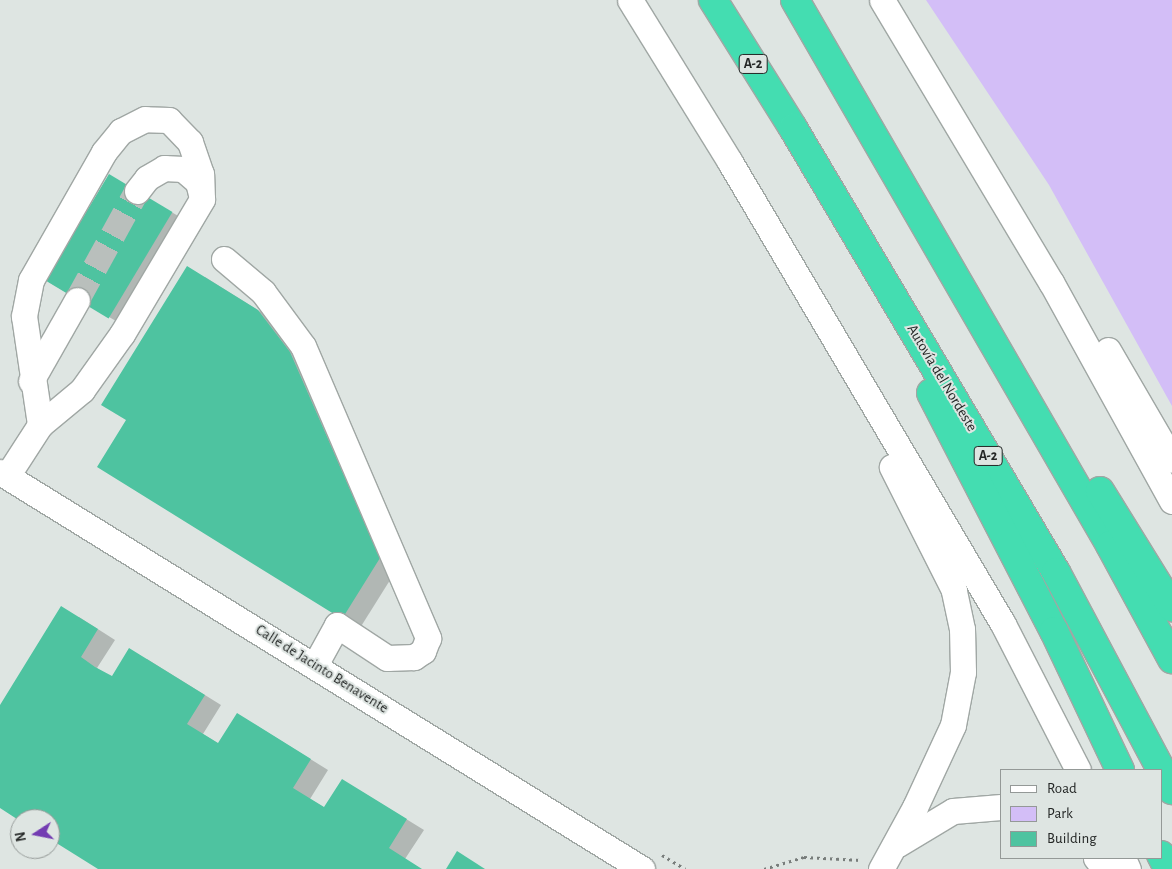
<!DOCTYPE html>
<html>
<head>
<meta charset="utf-8">
<style>
  body { margin:0 }
  #map { position:relative; width:1172px; height:869px; overflow:hidden; background:#dee5e2; font-family:"Alegreya Sans",sans-serif }
  div>[style] { position:absolute }
  .green>* { inset:0; background:#d3bef7 }
  .shadow>* { inset:0; background:#0003; transform-origin:0 0 }
  .building>* { inset:0; background:#4ec3a0; transform-origin:0 0 }
  .minor-tunnel>* { height:25px; margin-top:-12.5px; transform-origin:0; background:repeating-linear-gradient(90deg,#b9bfbc 0 25px,transparent 0 37px) }
  .path>* { height:3px; margin-top:-1.5px; transform-origin:0; background:repeating-linear-gradient(90deg,#787d7b 0 2.5px,transparent 0 6.5px) }
  .roads { filter:drop-shadow(1px 0 #a0a7a4) drop-shadow(-1px 0 #a0a7a4) drop-shadow(0 1px #a0a7a4) drop-shadow(0 -1px #a0a7a4) }
  .minor>* { height:25px; margin:-12.5px; padding:0 12.5px; transform-origin:12.5px; border-radius:12.5px; background:#fff }
  .highway>* { height:28px; margin:-14px; padding:0 14px; transform-origin:14px; border-radius:14px; background:#44ddb1 }
  span { translate:-50% -50%; white-space:nowrap; text-align:center; line-height:1.15; -webkit-text-stroke:4px #dee5e2; paint-order:stroke }
  .shield-label span { padding:1px 4px; background:#dee5e2; border:1px solid; border-radius:4px; -webkit-text-stroke-width:0 }
  .shield-label { font-size:14px; color:#242726; font-weight:700 }
  .street-label { font-size:15px; color:#242726 }
  .legend { position:absolute; left:1000px; top:769px; width:162px; height:90px; box-sizing:border-box; background:#dee5e2; border:1px solid #949997; margin:0; padding:6px 9px; list-style:none; font-size:15px; color:#242726 }
  .legend li { display:flex; align-items:center; gap:10px; height:25px }
  .legend b { width:25px; border:1px solid #949997 }
  .north { position:absolute; left:10px; top:809px; width:50px; height:50px; box-sizing:border-box; background:#dee5e2; border:1px solid #949997; border-radius:50%; rotate:259deg; font-size:14px; font-weight:700; line-height:20px; text-align:center; color:#242726 }
  .north::after { content:''; display:block; margin:auto; width:18px; height:22px; background:#733cb2; clip-path:polygon(50% 0,100% 100%,50% 72%,0 100%) }
</style>
</head>
<body>
<div id="map">
  <div class="green">
    <div style="clip-path:polygon(926px 0,1172px 0,1172px 406px,1049px 185px)"></div>
  </div>
  <div class="shadow">
    <div style="left:109px;top:176px;width:93px;height:122px;rotate:30deg"></div>
    <div style="clip-path:polygon(205px 277px,275px 321px,307px 363px,397px 569px,360px 628px,343px 618px,128px 420px)"></div>
    <div style="clip-path:polygon(79px 617px,115px 640px,97px 668px,112px 678px,147px 659px,221px 705px,203px 734px,219px 744px,254px 724px,328px 770px,310px 799px,325px 808px,359px 790px,424px 830px,405px 859px,421px 869px,100px 869px,50px 838px,50px 819px,0 806px,0 707px)"></div>
  </div>
  <div class="building">
    <div style="left:109px;top:174px;width:74px;height:124px;rotate:31deg"></div>
    <div style="clip-path:polygon(187px 266px,258px 310px,290px 352px,380px 558px,342px 619px,97px 467px,126px 420px,101px 405px)"></div>
    <div style="clip-path:polygon(61px 606px,98px 629px,81px 657px,95px 667px,112px 676px,129px 648px,205px 695px,187px 724px,218px 743px,237px 713px,311px 759px,293px 788px,324px 807px,342px 779px,407px 819px,389px 848px,422px 869px,98px 869px,50px 839px,50px 819px,20px 821px,0 808px,0 705px)"></div>
    <div style="clip-path:polygon(457px 851px,485px 869px,446px 869px)"></div>
  </div>
  <div class="minor-tunnel">
    <div style="left:77px;top:300px;width:124px;rotate:-61.2deg"></div>
  </div>
  <div class="path">
    <div style="left:662px;top:855px;width:27px;rotate:31deg"></div>
    <div style="left:764px;top:869px;width:42px;rotate:-16.7deg"></div>
    <div style="left:804px;top:857px;width:57px;rotate:3deg"></div>
  </div>
  <div class="roads">
    <div class="minor">
      <div style="left:630px;top:0;width:190px;rotate:58.3deg"></div>
      <div style="left:730px;top:162px;width:537px;rotate:59.42deg"></div>
      <div style="left:1003px;top:624px;width:164px;rotate:62.8deg"></div>
      <div style="left:882px;top:0;width:329px;rotate:59.1deg"></div>
      <div style="left:1051px;top:282px;width:250px;rotate:61.1deg"></div>
      <div style="left:137px;top:191px;width:16px;rotate:-52deg"></div>
      <div style="left:147px;top:178px;width:20px;rotate:-30deg"></div>
      <div style="left:164px;top:168px;width:19px;rotate:3deg"></div>
      <div style="left:183px;top:169px;width:20px;rotate:41deg"></div>
      <div style="left:198px;top:182px;width:12px;rotate:76deg"></div>
      <div style="left:224px;top:259px;width:51px;rotate:40.2deg"></div>
      <div style="left:263px;top:292px;width:67px;rotate:53.5deg"></div>
      <div style="left:303px;top:346px;width:318px;rotate:66.8deg"></div>
      <div style="left:428px;top:638px;width:14px;rotate:111deg"></div>
      <div style="left:423px;top:651px;width:11px;rotate:146deg"></div>
      <div style="left:414px;top:657px;width:27px;rotate:178deg"></div>
      <div style="left:387px;top:658px;width:60px;rotate:-146.6deg"></div>
      <div style="left:337px;top:625px;width:46px;rotate:118.8deg"></div>
      <div style="left:1108px;top:350px;width:127px;rotate:59.8deg"></div>
      <div style="left:31px;top:381px;width:93px;rotate:-60.4deg"></div>
      <div style="left:0;top:472px;width:755px;rotate:31.73deg"></div>
      <div style="left:7px;top:476px;width:61px;rotate:-57.1deg"></div>
      <div style="left:40px;top:425px;width:55px;rotate:-39.8deg"></div>
      <div style="left:82px;top:390px;width:69px;rotate:-54.5deg"></div>
      <div style="left:122px;top:334px;width:157px;rotate:-59.3deg"></div>
      <div style="left:202px;top:199px;width:25px;rotate:-92deg"></div>
      <div style="left:201px;top:174px;width:34px;rotate:-109deg"></div>
      <div style="left:190px;top:142px;width:30px;rotate:-134deg"></div>
      <div style="left:169px;top:120px;width:24px;rotate:-178deg"></div>
      <div style="left:145px;top:119px;width:27px;rotate:153deg"></div>
      <div style="left:121px;top:131px;width:27px;rotate:129deg"></div>
      <div style="left:104px;top:152px;width:147px;rotate:119.7deg"></div>
      <div style="left:31px;top:280px;width:37px;rotate:101deg"></div>
      <div style="left:24px;top:316px;width:110px;rotate:81.6deg"></div>
      <div style="left:898px;top:844px;width:64px;rotate:-31deg"></div>
      <div style="left:953px;top:811px;width:48px;rotate:-4.8deg"></div>
      <div style="left:1096px;top:858px;width:14px;rotate:51deg"></div>
      <div style="left:1123px;top:858px;width:12px;rotate:66deg"></div>
      <div style="left:881px;top:869px;width:71px;rotate:-61.3deg"></div>
      <div style="left:915px;top:807px;width:90px;rotate:-65.1deg"></div>
      <div style="left:953px;top:725px;width:54px;rotate:-79.3deg"></div>
      <div style="left:963px;top:672px;width:43px;rotate:-91.3deg"></div>
      <div style="left:962px;top:629px;width:40px;rotate:-102deg"></div>
      <div style="left:954px;top:590px;width:138px;rotate:-116.8deg"></div>
    </div>
    <div class="highway">
      <div style="left:713px;top:0;width:151px;rotate:58deg"></div>
      <div style="left:793px;top:128px;width:516px;rotate:59.36deg"></div>
      <div style="left:1056px;top:572px;width:247px;rotate:62deg"></div>
      <div style="left:795px;top:0;width:629px;rotate:59.97deg"></div>
      <div style="left:1110px;top:545px;width:130px;rotate:61.5deg"></div>
      <div style="left:931px;top:393px;width:268px;rotate:62.7deg"></div>
      <div style="left:1054px;top:631px;width:154px;rotate:64.6deg"></div>
      <div style="left:1100px;top:491px;width:137px;rotate:58.2deg"></div>
      <div style="left:1161px;top:855px;width:16px;rotate:63deg"></div>
    </div>
  </div>
  <div class="shield-label">
    <span style="left:753px;top:64px">A-2</span>
    <span style="left:988px;top:456px">A-2</span>
  </div>
  <div class="street-label">
    <span style="left:942px;top:378px;rotate:59deg">Autovía del Nordeste</span>
    <span style="left:322px;top:669px;rotate:32deg">Calle de Jacinto Benavente</span>
  </div>
  <ul class="legend">
  <li><b style="height:6px;background:#fff"></b>Road</li>
  <li><b style="height:14px;background:#d3bef7"></b>Park</li>
  <li><b style="height:14px;background:#4ec3a0"></b>Building</li>
  </ul>
  <div class="north">N</div>
</div>
</body>
</html>
